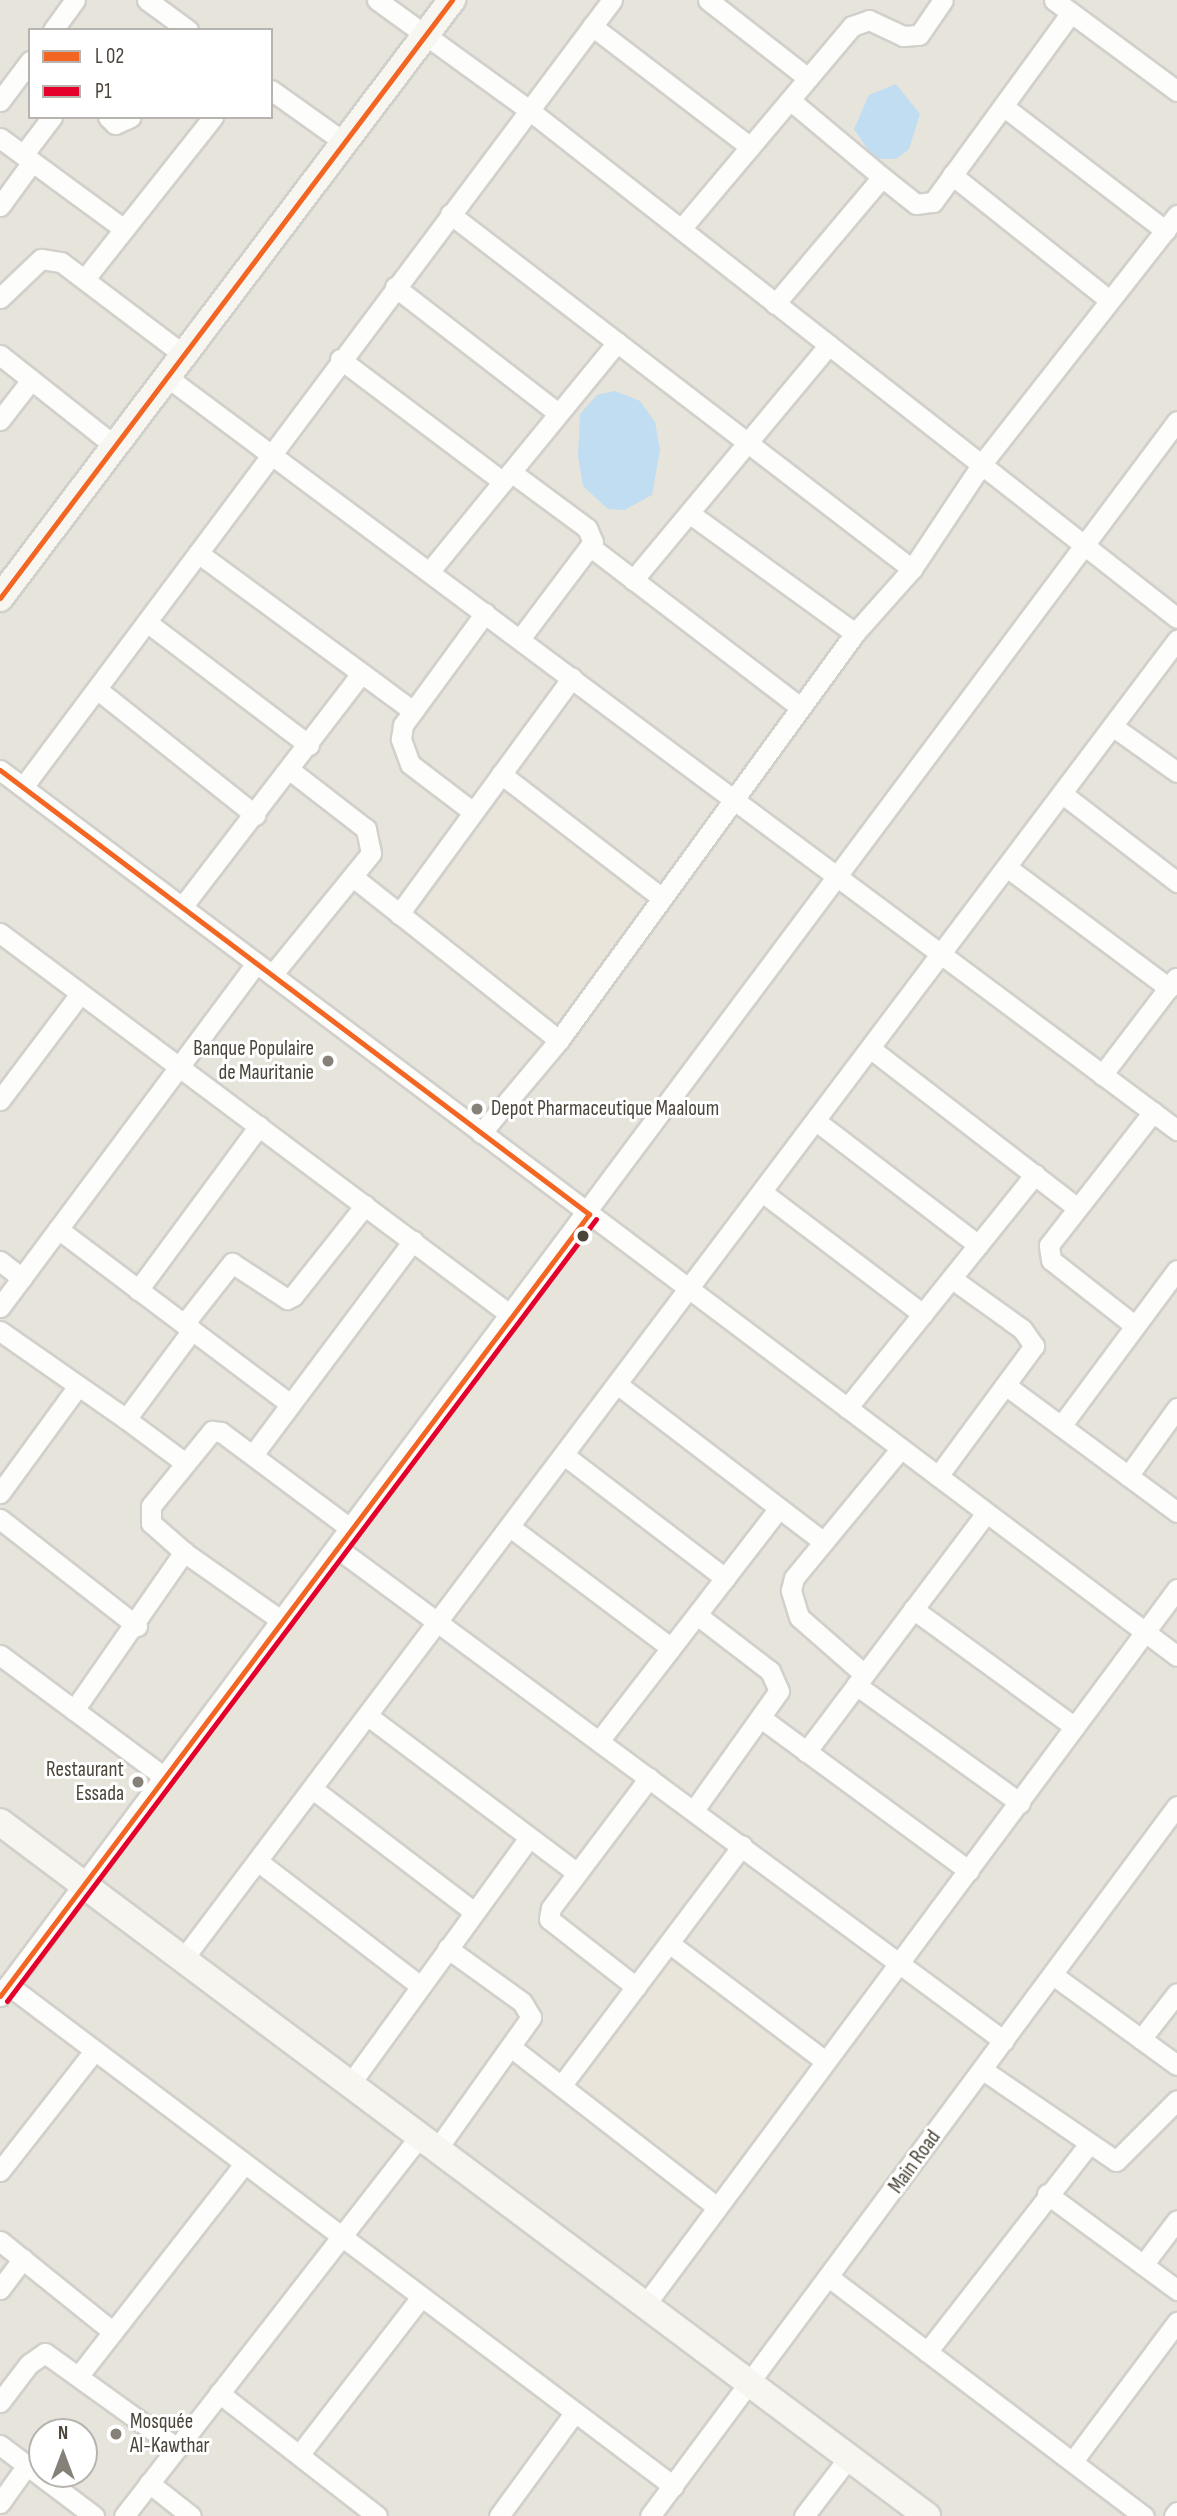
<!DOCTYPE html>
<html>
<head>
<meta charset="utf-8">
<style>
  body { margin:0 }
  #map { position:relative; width:1177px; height:2516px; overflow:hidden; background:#f4f2ee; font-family:"Sofia Sans Condensed",sans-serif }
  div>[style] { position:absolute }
  .residential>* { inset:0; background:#e7e4dc }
  .education>* { inset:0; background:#eae5da; transform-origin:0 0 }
  .water>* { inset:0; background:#c0ddf1 }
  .roads { filter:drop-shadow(2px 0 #d2d0cb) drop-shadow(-2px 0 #d2d0cb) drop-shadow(0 2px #d2d0cb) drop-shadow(0 -2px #d2d0cb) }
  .street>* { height:19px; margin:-9.5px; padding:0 9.5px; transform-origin:9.5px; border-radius:9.5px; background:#fdfdfc }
  .secondary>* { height:26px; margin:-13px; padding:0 13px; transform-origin:13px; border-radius:13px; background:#f7f6f1 }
  .bus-1>* { height:5px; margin:-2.5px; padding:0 2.5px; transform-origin:2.5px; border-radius:2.5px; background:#f26522 }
  .bus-2>* { height:5px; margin:-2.5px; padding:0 2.5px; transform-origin:2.5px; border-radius:2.5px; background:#e4002b }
  .dots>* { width:19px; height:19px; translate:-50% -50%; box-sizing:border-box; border:4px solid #fff; border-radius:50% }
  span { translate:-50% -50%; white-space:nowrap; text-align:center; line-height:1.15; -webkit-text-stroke:6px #fff; paint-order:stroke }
  .poi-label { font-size:21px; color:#4b4439 }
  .right { translate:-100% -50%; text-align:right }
  .left { translate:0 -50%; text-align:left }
  .street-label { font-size:21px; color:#4b4439 }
  .legend { position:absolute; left:28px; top:28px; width:245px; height:91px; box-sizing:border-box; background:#fff; border:2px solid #b7b4b0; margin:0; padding:9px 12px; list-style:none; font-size:21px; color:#4b4439 }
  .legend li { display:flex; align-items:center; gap:14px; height:35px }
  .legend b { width:35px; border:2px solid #b7b4b0 }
  .north { position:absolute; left:28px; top:2418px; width:70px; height:70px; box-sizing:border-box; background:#fff; border:2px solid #b7b4b0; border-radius:50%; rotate:0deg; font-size:19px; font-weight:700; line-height:28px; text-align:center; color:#4b4439 }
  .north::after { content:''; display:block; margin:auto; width:24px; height:32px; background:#868178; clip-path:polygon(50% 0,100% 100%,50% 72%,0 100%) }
</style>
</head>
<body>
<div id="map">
  <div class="residential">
    <div style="clip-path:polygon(evenodd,0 0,1177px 0,1177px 2516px,0 2516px,0 0,30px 30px,271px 30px,271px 117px,30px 117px,30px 30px,0 0,42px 2432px,84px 2432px,84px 2474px,42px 2474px,42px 2432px)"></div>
  </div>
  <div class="education">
    <div style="left:505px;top:793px;width:185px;height:156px;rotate:36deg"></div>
    <div style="left:671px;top:1961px;width:179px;height:159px;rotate:37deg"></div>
  </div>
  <div class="water">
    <div style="clip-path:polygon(896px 84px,920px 114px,909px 149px,896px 159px,874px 159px,854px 129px,869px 95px)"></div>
    <div style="clip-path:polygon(615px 391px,640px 401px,655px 422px,660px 450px,652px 495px,624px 510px,608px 509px,583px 486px,578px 456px,580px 414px,597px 395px)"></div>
  </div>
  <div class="roads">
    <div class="street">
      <div style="left:147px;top:0;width:51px;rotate:36.2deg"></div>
      <div style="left:377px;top:0;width:188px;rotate:35.9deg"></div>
      <div style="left:529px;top:110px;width:823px;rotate:38.09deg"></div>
      <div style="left:708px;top:0;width:127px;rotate:38deg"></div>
      <div style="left:1054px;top:0;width:153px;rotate:36.5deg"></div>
      <div style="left:592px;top:26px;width:199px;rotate:37.4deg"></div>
      <div style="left:53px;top:30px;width:37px;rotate:-54deg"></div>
      <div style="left:271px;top:90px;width:90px;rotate:35.5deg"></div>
      <div style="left:0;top:101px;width:50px;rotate:-53.1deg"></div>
      <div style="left:1003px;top:106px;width:205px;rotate:37.5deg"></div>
      <div style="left:108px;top:117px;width:10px;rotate:45deg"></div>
      <div style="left:115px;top:124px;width:17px;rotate:-24deg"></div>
      <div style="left:0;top:138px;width:154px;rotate:36.3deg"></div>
      <div style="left:23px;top:155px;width:48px;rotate:-52.7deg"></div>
      <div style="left:952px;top:175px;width:201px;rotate:38.5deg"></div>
      <div style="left:882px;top:177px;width:43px;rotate:38.5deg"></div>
      <div style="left:916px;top:204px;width:17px;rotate:-7deg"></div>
      <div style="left:933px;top:202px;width:234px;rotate:-53.9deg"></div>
      <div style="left:0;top:206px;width:54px;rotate:-54deg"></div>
      <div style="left:450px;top:214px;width:583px;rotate:37.54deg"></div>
      <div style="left:681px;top:229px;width:265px;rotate:-49.9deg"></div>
      <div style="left:852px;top:26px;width:18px;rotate:-19deg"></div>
      <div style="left:869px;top:20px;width:38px;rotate:25deg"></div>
      <div style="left:903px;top:36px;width:16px;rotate:-4deg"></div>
      <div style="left:919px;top:35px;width:42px;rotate:-55.6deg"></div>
      <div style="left:87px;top:276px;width:203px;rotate:-51.6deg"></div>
      <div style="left:395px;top:287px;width:206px;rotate:37.7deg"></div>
      <div style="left:0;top:298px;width:57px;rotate:-43.6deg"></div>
      <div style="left:41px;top:259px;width:20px;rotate:9deg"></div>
      <div style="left:61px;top:262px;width:154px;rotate:37.1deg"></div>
      <div style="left:775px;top:304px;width:166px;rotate:-49.9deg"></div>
      <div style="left:882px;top:177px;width:120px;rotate:-140.1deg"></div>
      <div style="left:0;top:355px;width:147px;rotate:38.4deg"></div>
      <div style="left:340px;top:359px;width:204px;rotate:37deg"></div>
      <div style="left:167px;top:377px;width:1260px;rotate:36.71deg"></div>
      <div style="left:0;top:420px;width:51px;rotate:-52.2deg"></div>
      <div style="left:511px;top:472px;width:94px;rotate:36.4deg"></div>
      <div style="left:587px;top:528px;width:15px;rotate:67deg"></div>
      <div style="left:593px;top:542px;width:121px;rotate:127deg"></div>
      <div style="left:689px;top:513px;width:205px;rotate:35.9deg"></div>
      <div style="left:592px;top:548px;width:262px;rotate:37.4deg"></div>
      <div style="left:198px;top:553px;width:267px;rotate:36.3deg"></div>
      <div style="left:429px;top:572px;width:297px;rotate:-50.7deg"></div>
      <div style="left:633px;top:580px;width:306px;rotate:-50.2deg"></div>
      <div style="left:148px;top:623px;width:202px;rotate:37.2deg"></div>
      <div style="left:98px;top:690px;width:201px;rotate:38.5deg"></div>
      <div style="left:1115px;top:728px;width:76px;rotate:35.4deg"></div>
      <div style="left:0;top:770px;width:1473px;rotate:36.97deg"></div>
      <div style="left:501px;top:774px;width:202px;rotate:37.6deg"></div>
      <div style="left:23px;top:787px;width:983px;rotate:-53.19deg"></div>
      <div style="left:1064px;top:795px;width:143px;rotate:37.6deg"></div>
      <div style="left:473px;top:812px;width:79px;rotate:-142.7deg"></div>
      <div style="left:410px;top:764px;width:27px;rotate:-110deg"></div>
      <div style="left:401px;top:739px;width:14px;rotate:-82deg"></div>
      <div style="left:403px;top:725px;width:139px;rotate:-53.8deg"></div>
      <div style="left:1008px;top:868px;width:201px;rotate:36.7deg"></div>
      <div style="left:353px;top:877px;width:263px;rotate:38.4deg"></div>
      <div style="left:182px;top:907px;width:294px;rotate:-52.5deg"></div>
      <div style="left:399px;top:914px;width:293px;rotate:-53.8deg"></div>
      <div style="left:0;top:933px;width:639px;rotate:36.8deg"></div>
      <div style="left:272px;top:975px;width:157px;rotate:-50.9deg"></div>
      <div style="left:371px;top:853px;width:25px;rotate:-102deg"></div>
      <div style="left:366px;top:829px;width:96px;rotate:-142.2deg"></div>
      <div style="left:871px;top:1049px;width:259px;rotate:37.6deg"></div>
      <div style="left:1102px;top:1075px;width:122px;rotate:-52.7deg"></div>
      <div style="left:0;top:1100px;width:133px;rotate:-53deg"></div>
      <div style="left:816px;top:1121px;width:204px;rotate:37.4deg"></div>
      <div style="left:481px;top:1133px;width:121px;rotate:-50deg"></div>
      <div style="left:559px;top:1040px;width:503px;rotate:-53.97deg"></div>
      <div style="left:855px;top:633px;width:86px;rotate:-48.3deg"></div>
      <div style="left:912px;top:569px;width:125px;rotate:-56.4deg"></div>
      <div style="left:981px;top:465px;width:318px;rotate:-51.9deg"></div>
      <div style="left:762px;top:1192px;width:202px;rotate:37.2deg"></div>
      <div style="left:58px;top:1229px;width:291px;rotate:37deg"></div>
      <div style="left:0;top:1261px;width:28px;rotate:38deg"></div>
      <div style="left:138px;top:1290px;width:204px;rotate:-53.6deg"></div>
      <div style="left:0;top:1307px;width:429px;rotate:-53.3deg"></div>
      <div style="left:184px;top:1324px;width:78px;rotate:-51.8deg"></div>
      <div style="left:232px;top:1263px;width:66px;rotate:33.2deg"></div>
      <div style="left:287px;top:1299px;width:7px;rotate:-27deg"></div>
      <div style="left:293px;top:1296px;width:116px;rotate:-51.6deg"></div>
      <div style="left:1134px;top:1325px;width:105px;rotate:-141.9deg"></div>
      <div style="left:1051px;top:1260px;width:15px;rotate:-98deg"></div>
      <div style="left:1049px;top:1245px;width:169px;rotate:-52deg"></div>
      <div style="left:0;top:1331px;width:154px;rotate:34.9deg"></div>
      <div style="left:126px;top:1419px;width:111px;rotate:-53.4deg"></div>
      <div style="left:617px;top:1384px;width:260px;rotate:37.4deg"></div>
      <div style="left:1008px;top:1387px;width:210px;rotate:36.5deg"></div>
      <div style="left:847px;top:1408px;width:300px;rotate:-51.2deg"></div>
      <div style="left:126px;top:1419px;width:74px;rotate:36.7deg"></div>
      <div style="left:1061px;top:1426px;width:194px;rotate:-53.4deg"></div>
      <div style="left:255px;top:1452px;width:264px;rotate:-53.2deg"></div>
      <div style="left:564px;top:1455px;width:203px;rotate:37.4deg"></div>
      <div style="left:938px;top:1476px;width:162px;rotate:-53.6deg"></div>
      <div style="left:1034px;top:1346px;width:21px;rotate:-125deg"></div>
      <div style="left:1022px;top:1329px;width:87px;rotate:-144.3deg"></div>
      <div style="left:1128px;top:1476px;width:84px;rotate:-54.2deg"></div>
      <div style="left:0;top:1493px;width:132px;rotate:-53.9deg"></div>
      <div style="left:0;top:1519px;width:174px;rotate:38deg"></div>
      <div style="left:510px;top:1527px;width:201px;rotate:36.9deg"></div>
      <div style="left:337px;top:1548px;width:829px;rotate:36.47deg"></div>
      <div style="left:913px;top:1609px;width:200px;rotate:36.1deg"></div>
      <div style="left:282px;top:1621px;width:120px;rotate:-144.9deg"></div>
      <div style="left:184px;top:1552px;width:44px;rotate:-138.7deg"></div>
      <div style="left:151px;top:1523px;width:17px;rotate:-90deg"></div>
      <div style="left:151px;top:1506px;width:97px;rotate:-50.9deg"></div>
      <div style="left:212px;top:1431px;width:9px;rotate:6deg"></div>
      <div style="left:221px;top:1432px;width:162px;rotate:36.7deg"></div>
      <div style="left:0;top:1655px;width:204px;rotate:36.6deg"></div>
      <div style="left:864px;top:1674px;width:86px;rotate:-138.8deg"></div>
      <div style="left:799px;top:1617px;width:28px;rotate:-107deg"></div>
      <div style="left:791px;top:1590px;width:12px;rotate:-76deg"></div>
      <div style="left:794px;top:1578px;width:168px;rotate:-50.5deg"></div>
      <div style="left:856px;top:1685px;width:202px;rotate:35.7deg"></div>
      <div style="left:74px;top:1710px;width:193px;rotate:-55.2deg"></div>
      <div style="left:368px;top:1716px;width:261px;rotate:36.9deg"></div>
      <div style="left:761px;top:1718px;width:258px;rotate:36.3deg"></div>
      <div style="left:599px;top:1741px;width:293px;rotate:-52.3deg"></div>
      <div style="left:806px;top:1752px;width:299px;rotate:-53deg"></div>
      <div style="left:314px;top:1790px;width:201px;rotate:37.3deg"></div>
      <div style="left:694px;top:1810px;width:146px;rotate:-54.5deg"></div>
      <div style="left:779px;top:1691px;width:22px;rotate:-114deg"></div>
      <div style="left:770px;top:1671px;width:92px;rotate:-142.5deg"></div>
      <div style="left:260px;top:1863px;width:200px;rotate:37.5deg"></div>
      <div style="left:669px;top:1943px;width:196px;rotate:37.1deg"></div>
      <div style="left:183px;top:1959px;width:1652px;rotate:-53deg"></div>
      <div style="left:1053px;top:1975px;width:153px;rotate:36deg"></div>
      <div style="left:8px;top:1985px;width:833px;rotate:36.99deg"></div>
      <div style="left:636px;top:1987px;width:110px;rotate:-142deg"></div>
      <div style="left:549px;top:1919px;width:11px;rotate:-80deg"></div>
      <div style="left:551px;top:1908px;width:163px;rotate:-53deg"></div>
      <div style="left:0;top:1996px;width:1966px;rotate:-53.23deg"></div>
      <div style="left:1141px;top:2039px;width:58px;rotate:-52deg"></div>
      <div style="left:512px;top:2048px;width:259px;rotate:37.8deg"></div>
      <div style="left:983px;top:2070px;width:161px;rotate:34.4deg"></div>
      <div style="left:1116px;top:2161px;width:86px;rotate:-45deg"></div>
      <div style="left:350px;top:2084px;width:304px;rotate:-54deg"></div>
      <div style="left:561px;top:2086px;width:301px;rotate:-53deg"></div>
      <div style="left:437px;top:2149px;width:162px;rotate:-54.5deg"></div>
      <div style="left:531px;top:2017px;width:17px;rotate:-121deg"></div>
      <div style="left:522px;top:2002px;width:92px;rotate:-144.2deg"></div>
      <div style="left:0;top:2171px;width:152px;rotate:-51.9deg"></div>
      <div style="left:1047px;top:2194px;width:162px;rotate:36.4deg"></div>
      <div style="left:0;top:2241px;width:145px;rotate:38.8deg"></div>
      <div style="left:1143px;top:2265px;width:56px;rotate:-52.9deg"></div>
      <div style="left:830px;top:2278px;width:394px;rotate:37.2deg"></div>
      <div style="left:0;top:2289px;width:38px;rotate:-53deg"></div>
      <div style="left:645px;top:2305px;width:892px;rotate:-53.39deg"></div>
      <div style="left:927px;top:2352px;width:262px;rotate:-52.1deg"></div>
      <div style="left:80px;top:2374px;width:265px;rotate:-52deg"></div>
      <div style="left:219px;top:2393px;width:200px;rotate:37.9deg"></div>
      <div style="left:0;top:2402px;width:48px;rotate:-52.7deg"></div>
      <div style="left:29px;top:2364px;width:19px;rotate:-35deg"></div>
      <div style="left:45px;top:2353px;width:163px;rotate:35.7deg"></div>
      <div style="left:0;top:2445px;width:118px;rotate:37.1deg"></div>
      <div style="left:299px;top:2455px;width:200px;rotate:-52.3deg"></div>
      <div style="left:1073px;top:2461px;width:174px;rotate:-53.2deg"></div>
      <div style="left:149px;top:2483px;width:53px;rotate:38.2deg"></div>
      <div style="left:0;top:2503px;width:47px;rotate:-54.6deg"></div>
      <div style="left:124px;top:2516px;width:482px;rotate:-52.1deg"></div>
      <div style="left:499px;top:2516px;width:127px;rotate:-53.9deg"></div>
      <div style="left:650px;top:2516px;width:884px;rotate:-53.42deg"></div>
      <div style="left:804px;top:2516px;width:74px;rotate:-52.7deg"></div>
      <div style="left:1174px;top:2516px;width:5px;rotate:-53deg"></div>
    </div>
    <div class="secondary">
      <div style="left:0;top:598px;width:750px;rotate:-52.92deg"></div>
      <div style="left:0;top:1822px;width:1158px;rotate:36.82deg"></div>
    </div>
  </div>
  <div class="bus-1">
    <div style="left:0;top:598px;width:750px;rotate:-52.92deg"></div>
    <div style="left:0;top:770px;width:738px;rotate:37.01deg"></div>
    <div style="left:0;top:1996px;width:979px;rotate:-53.01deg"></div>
  </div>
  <div class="bus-2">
    <div style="left:7px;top:2001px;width:979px;rotate:-53.01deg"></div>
  </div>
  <div class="dots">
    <div style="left:328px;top:1061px;background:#868178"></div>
    <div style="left:477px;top:1109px;background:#868178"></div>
    <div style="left:583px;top:1236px;background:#4b4439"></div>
    <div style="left:138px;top:1782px;background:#868178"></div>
    <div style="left:116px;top:2434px;background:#868178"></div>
  </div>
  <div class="poi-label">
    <span class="right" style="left:314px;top:1061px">Banque Populaire<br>de Mauritanie</span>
    <span class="left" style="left:491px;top:1109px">Depot Pharmaceutique Maaloum</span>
    <span class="right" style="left:124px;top:1782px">Restaurant<br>Essada</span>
    <span class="left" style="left:130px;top:2434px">Mosquée<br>Al-Kawthar</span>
  </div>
  <div class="street-label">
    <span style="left:915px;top:2162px;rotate:-54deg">Main Road</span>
  </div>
  <ul class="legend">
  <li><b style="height:9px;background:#f26522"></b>L 02</li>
  <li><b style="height:9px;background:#e4002b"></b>P1</li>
  </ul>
  <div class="north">N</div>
</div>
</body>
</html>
